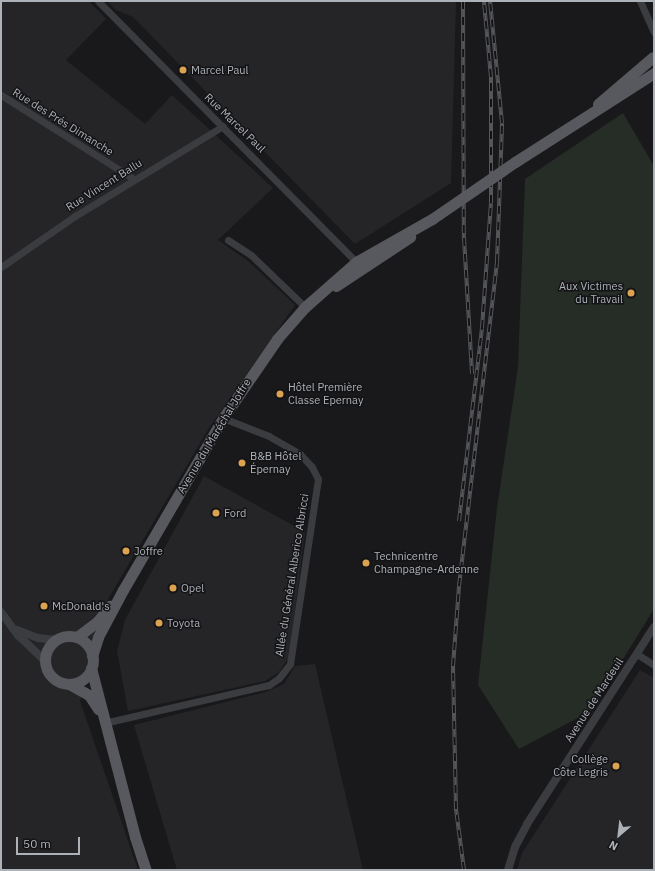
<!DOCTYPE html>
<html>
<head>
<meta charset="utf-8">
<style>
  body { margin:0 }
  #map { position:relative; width:655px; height:871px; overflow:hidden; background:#19191b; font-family:"IBM Plex Sans",sans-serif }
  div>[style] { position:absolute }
  .built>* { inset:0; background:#252528 }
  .green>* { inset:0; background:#262c26 }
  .minor>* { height:7px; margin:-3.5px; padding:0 3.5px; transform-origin:3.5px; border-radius:3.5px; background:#3b3c3f }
  .tertiary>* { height:8px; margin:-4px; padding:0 4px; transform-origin:4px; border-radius:4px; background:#3b3c3f }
  .primary>* { height:11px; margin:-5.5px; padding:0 5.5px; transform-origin:5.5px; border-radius:5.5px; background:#57595e }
  .primary>.ring { margin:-5.5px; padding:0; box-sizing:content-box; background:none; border:11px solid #57595e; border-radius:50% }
  .rail>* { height:4px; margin-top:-2px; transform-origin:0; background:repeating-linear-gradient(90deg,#141416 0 8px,#54565a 0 16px); box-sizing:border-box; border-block:1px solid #54565a }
  .primary-bridge>* { height:11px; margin:-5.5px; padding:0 5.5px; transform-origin:5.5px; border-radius:5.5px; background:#57595e }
  .dots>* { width:11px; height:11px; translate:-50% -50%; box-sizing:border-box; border:2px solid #141416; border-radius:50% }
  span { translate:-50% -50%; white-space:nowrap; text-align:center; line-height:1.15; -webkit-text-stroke:3px #141416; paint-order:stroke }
  .poi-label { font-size:11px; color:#adb2b9 }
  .left { translate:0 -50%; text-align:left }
  .right { translate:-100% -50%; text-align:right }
  .street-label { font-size:11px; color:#adb2b9 }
  .frame { position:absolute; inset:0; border:2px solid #adb2b9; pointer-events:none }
  .north { position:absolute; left:599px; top:815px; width:40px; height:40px; -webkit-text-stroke:3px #141416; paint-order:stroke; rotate:208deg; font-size:11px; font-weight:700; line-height:16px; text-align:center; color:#adb2b9 }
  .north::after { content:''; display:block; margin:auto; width:14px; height:18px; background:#adb2b9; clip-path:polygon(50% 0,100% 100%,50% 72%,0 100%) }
  .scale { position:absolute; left:16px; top:837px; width:64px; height:18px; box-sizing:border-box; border:2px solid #adb2b9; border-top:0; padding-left:5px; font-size:12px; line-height:14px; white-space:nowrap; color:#adb2b9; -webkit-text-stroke:3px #141416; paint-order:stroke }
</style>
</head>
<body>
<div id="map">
  <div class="built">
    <div style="clip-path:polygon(1px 1px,89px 1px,106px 19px,66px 60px,145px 124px,172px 95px,273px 188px,218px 240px,248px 261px,295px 305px,209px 428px,107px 601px,80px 701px,138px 870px,1px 870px)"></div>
    <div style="clip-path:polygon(107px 1px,456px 1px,451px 183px,355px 244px,133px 17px,116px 10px)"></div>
    <div style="clip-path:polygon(204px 476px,305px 532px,289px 657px,279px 672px,265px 681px,128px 711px,117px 651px,125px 620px)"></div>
    <div style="clip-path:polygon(315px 664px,363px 870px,177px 870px,134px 725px,266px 692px,284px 684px,295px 666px)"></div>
    <div style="clip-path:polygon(640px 670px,654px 678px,654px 870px,517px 870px,522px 853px)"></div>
  </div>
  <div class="green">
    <div style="clip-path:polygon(623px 113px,654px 166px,654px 609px,591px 711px,519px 749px,478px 685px,497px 508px,518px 367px,525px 179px)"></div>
  </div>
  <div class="minor">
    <div style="left:98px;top:1px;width:367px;rotate:45.3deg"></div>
    <div style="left:640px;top:1px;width:34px;rotate:66deg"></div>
    <div style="left:1px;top:95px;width:157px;rotate:32.3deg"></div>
    <div style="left:228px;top:240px;width:27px;rotate:33deg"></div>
    <div style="left:251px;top:255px;width:75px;rotate:43.9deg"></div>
    <div style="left:1px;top:267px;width:90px;rotate:-34.6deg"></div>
    <div style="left:75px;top:216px;width:173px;rotate:-31.3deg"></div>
    <div style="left:637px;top:654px;width:20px;rotate:33deg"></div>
    <div style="left:104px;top:723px;width:169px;rotate:-13deg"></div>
    <div style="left:269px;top:685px;width:12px;rotate:-35deg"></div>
    <div style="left:279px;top:678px;width:18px;rotate:-52deg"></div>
    <div style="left:290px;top:664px;width:187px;rotate:-81.4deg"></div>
    <div style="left:318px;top:479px;width:13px;rotate:-117deg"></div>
    <div style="left:312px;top:467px;width:18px;rotate:-133deg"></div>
    <div style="left:300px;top:454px;width:36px;rotate:-150deg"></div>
    <div style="left:269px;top:436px;width:49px;rotate:-158.6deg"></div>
  </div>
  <div class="tertiary">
    <div style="left:1px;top:612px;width:29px;rotate:54deg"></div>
    <div style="left:18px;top:635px;width:37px;rotate:44deg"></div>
    <div style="left:17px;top:630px;width:22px;rotate:21deg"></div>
    <div style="left:38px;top:638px;width:17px;rotate:7deg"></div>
    <div style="left:508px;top:870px;width:24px;rotate:-73deg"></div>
    <div style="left:515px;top:847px;width:26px;rotate:-62deg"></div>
    <div style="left:527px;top:824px;width:234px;rotate:-57.2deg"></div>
  </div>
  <div class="primary">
    <div style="left:598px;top:104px;width:72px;rotate:-40.5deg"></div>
    <div style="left:515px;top:162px;width:165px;rotate:-32.6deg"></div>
    <div style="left:336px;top:286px;width:89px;rotate:-33.5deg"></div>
    <div class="ring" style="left:45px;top:636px;width:37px;height:37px"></div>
    <div style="left:77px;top:637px;width:25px;rotate:-37deg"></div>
    <div style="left:97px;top:622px;width:21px;rotate:-51deg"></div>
    <div style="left:92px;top:656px;width:20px;rotate:-72deg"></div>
    <div style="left:98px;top:637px;width:53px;rotate:-62deg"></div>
    <div style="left:123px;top:590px;width:199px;rotate:-59.8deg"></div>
    <div style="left:223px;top:418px;width:96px;rotate:-55.6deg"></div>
    <div style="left:277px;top:339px;width:43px;rotate:-48.8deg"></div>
    <div style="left:305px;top:307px;width:68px;rotate:-41.4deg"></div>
    <div style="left:356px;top:262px;width:87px;rotate:-29.5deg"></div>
    <div style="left:91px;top:668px;width:175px;rotate:75.4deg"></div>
    <div style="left:135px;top:837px;width:35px;rotate:72deg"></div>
    <div style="left:69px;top:684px;width:23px;rotate:29deg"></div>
    <div style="left:89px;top:695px;width:17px;rotate:57deg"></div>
  </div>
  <div class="rail">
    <div style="left:463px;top:1px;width:237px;rotate:89.8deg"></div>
    <div style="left:464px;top:238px;width:136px;rotate:86.6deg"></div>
    <div style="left:459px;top:521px;width:194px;rotate:-83.2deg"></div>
    <div style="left:482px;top:328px;width:125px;rotate:-85.9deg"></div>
    <div style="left:491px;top:203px;width:126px;rotate:-90deg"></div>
    <div style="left:491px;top:77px;width:76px;rotate:-95.3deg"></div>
    <div style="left:464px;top:870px;width:62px;rotate:-97.5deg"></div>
    <div style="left:456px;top:809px;width:143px;rotate:-91.2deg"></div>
    <div style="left:453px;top:666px;width:80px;rotate:-85.7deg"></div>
    <div style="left:459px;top:586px;width:326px;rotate:-83.3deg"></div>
    <div style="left:497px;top:262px;width:139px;rotate:-87.9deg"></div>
    <div style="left:502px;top:123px;width:123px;rotate:-95.6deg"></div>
  </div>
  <div class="primary-bridge">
    <div style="left:432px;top:219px;width:101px;rotate:-34.5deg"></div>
  </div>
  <div class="dots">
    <div style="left:183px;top:70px;background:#dba250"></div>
    <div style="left:631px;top:293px;background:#dba250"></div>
    <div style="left:280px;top:394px;background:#dba250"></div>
    <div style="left:242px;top:463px;background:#dba250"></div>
    <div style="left:216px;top:513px;background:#dba250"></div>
    <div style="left:126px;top:551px;background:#dba250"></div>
    <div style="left:366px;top:563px;background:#dba250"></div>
    <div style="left:173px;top:588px;background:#dba250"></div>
    <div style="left:44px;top:606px;background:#dba250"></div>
    <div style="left:159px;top:623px;background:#dba250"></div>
    <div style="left:616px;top:766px;background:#dba250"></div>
  </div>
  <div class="poi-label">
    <span class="left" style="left:191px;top:70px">Marcel Paul</span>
    <span class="right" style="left:623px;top:293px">Aux Victimes<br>du Travail</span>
    <span class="left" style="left:288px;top:394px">Hôtel Première<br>Classe Epernay</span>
    <span class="left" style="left:250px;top:463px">B&amp;B Hôtel<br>Épernay</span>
    <span class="left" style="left:224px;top:513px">Ford</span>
    <span class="left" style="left:134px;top:551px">Joffre</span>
    <span class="left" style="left:374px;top:563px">Technicentre<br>Champagne-Ardenne</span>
    <span class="left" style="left:181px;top:588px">Opel</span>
    <span class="left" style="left:52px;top:606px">McDonald's</span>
    <span class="left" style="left:167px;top:623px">Toyota</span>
    <span class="right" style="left:608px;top:766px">Collège<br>Côte Legris</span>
  </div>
  <div class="street-label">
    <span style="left:63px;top:122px;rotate:32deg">Rue des Prés Dimanche</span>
    <span style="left:235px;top:123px;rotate:44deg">Rue Marcel Paul</span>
    <span style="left:104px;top:185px;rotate:-32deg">Rue Vincent Ballu</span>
    <span style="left:214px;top:436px;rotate:-59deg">Avenue du Maréchal Joffre</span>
    <span style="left:292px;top:575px;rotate:-81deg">Allée du Général Alberico Albricci</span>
    <span style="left:594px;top:700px;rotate:-57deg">Avenue de Mardeuil</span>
  </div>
  <div class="frame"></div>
  <div class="north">N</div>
  <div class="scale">50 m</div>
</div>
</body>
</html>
